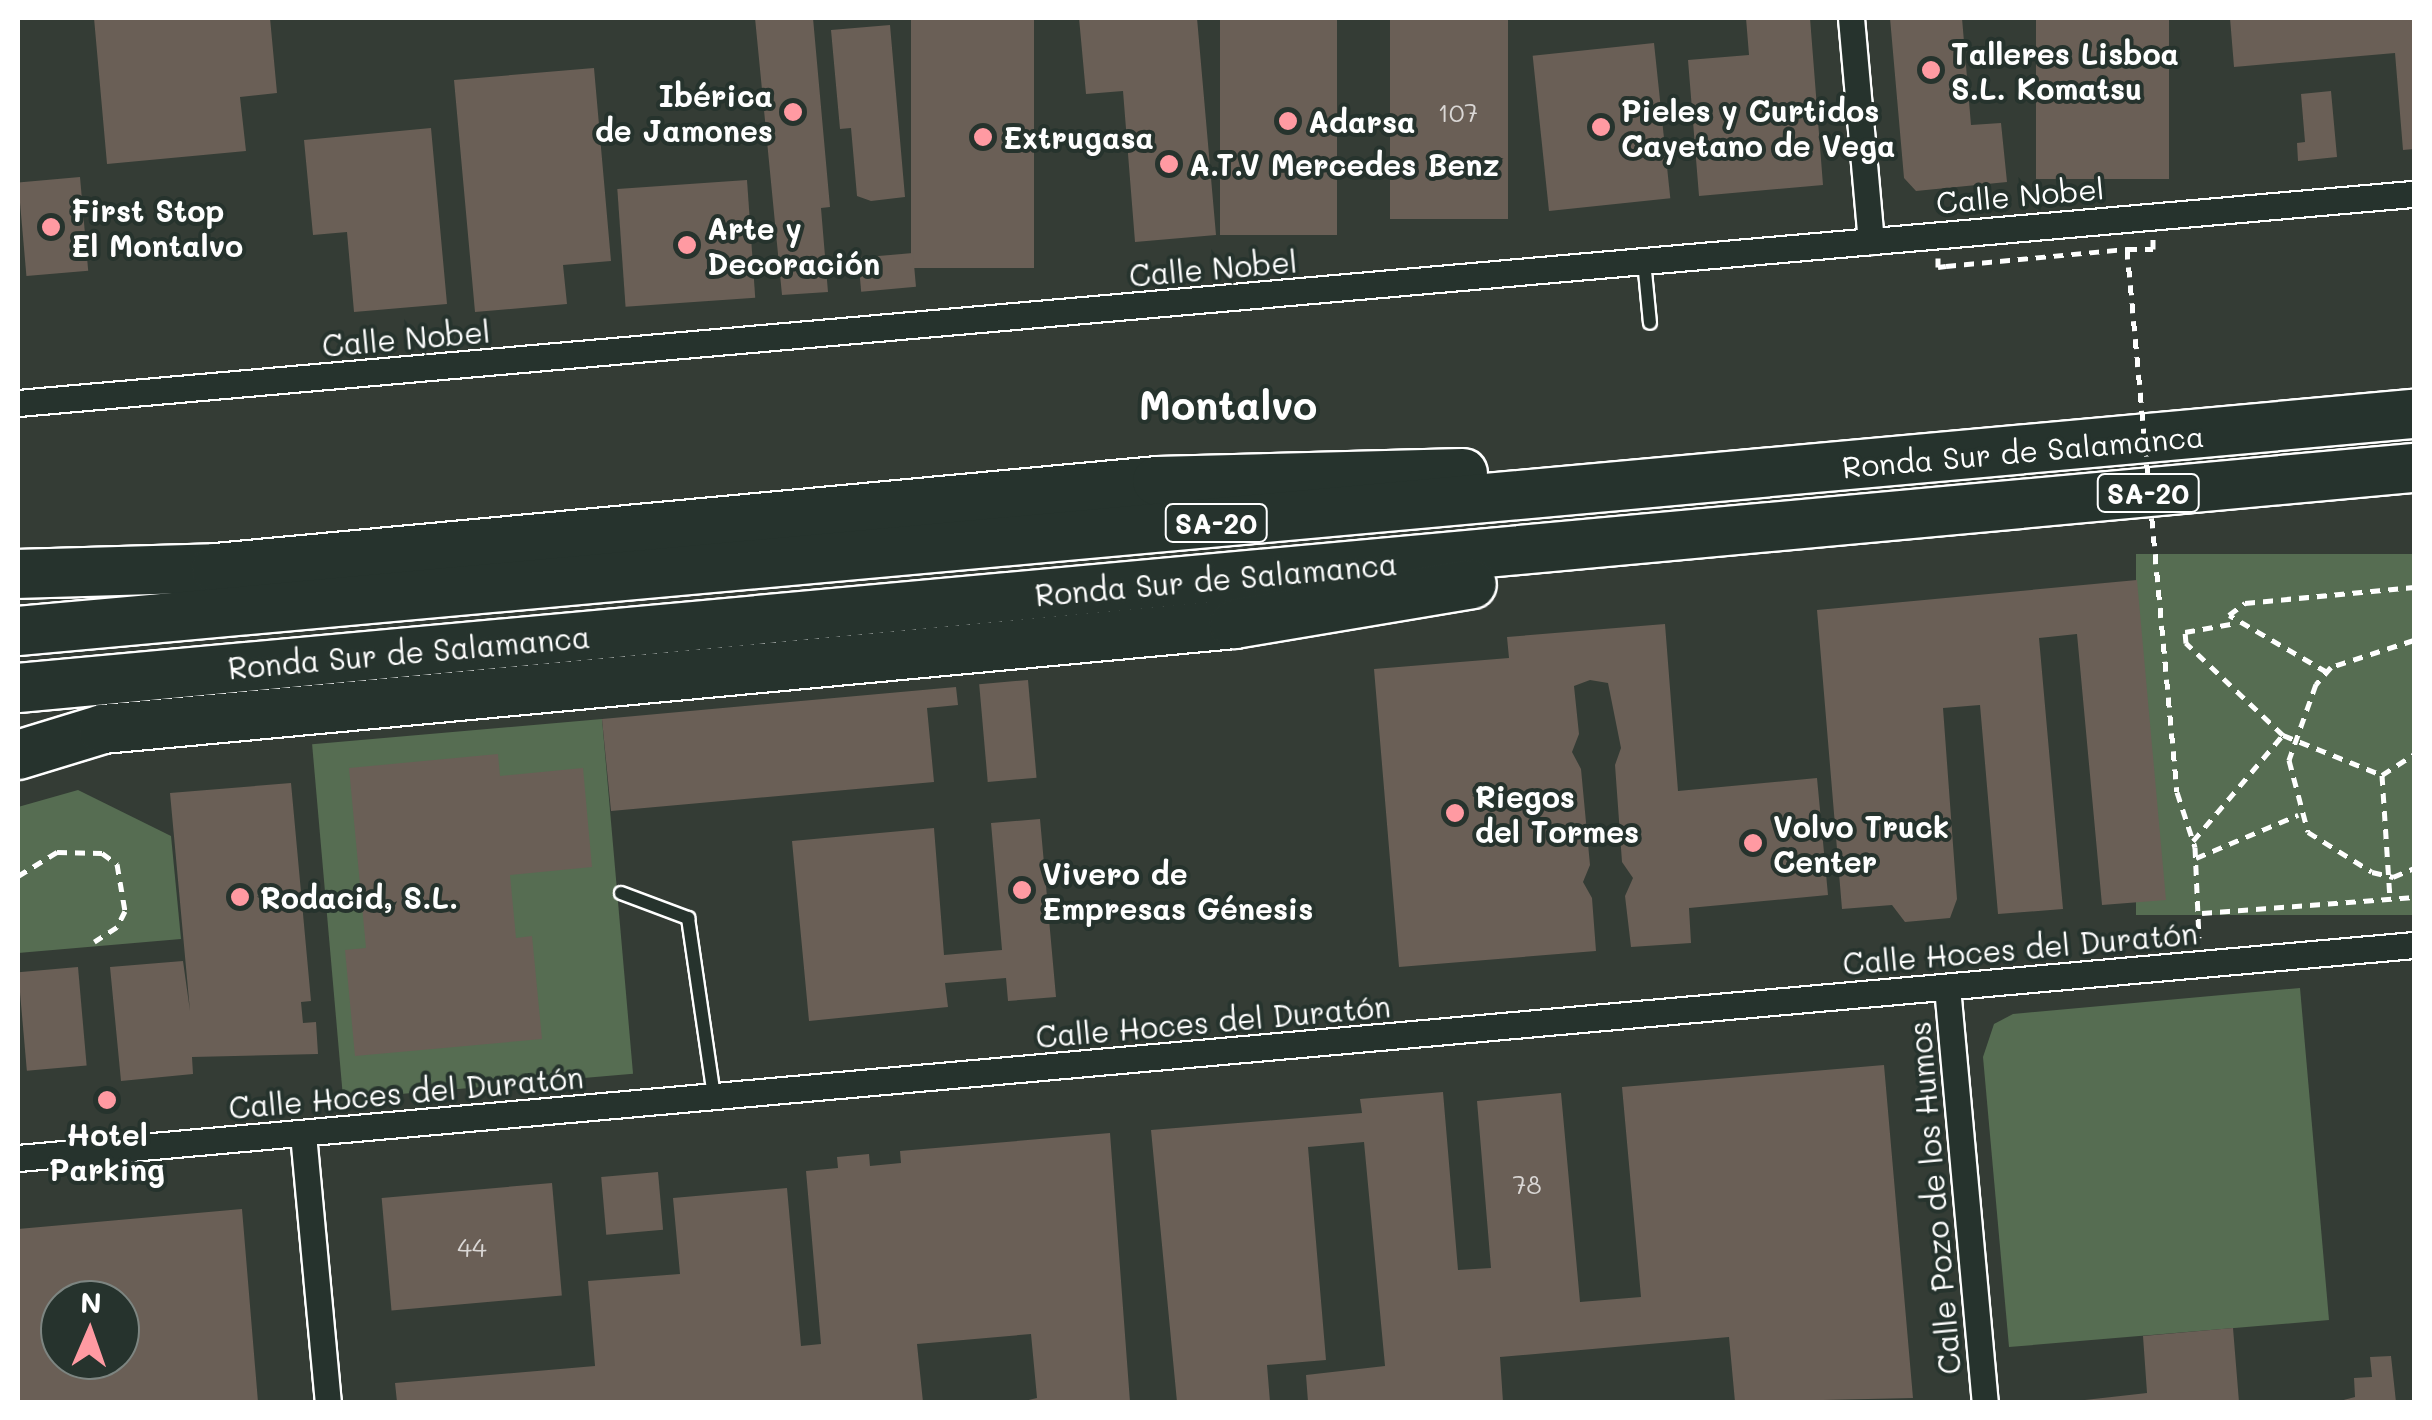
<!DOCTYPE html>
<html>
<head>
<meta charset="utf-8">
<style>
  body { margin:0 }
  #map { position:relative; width:2432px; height:1420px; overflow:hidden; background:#343c35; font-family:Mali,sans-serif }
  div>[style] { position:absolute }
  .green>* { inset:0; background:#566d52; transform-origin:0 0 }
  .building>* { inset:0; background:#6a5f56; transform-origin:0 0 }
  .path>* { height:5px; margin-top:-2.5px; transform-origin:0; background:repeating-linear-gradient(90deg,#fff 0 10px,transparent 0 18px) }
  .roads { filter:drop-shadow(2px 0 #fff) drop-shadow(-2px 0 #fff) drop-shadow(0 2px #fff) drop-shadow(0 -2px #fff) }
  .lane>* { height:12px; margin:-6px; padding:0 6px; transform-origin:6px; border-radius:6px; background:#26332d }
  .street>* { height:25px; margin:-12.5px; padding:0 12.5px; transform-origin:12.5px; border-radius:12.5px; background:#26332d }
  .highway>* { height:48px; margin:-24px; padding:0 24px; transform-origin:24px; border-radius:24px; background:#26332d }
  .path-bridge>* { height:5px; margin-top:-2.5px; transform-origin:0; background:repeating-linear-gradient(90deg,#fff 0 10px,transparent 0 18px) }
  .dots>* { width:28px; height:28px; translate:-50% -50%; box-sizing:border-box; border:5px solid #26332d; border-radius:50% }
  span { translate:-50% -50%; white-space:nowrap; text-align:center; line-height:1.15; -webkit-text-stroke:8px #26332d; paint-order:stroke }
  .number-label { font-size:25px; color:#dad7d5 }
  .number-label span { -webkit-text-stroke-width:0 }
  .shield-label span { padding:2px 8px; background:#26332d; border:2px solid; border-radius:8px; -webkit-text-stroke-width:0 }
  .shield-label { font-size:28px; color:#fff; font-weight:700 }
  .poi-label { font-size:30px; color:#fff; font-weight:700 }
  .left { translate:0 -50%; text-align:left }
  .right { translate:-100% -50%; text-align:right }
  .street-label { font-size:30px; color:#fff }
  .district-label { font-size:40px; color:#fff; font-weight:700 }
  .frame { position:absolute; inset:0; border:20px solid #fff; pointer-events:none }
  .north { position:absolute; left:40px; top:1280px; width:100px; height:100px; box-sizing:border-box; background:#26332d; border:2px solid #7d8581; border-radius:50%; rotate:2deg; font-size:28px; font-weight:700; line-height:40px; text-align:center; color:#fff }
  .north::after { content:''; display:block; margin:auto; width:35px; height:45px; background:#ff9aa2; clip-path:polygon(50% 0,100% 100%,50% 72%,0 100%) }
</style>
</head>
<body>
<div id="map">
  <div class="green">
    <div style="left:2414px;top:554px;width:361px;height:278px;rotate:90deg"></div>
    <div style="left:602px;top:719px;width:356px;height:291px;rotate:85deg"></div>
    <div style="clip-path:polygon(78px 790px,171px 836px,181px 939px,18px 953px,18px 807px)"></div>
    <div style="clip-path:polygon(2300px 988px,2329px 1320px,2009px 1347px,1983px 1057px,1994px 1024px,2013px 1014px)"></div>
  </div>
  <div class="building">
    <div style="clip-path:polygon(94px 18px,270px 18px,277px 93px,240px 97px,246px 151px,107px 164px)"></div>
    <div style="clip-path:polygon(755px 18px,813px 18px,830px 207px,821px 208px,828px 292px,782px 295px)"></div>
    <div style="left:911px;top:18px;width:123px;height:250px"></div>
    <div style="clip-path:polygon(1079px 18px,1197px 18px,1216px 235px,1135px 242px,1123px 91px,1086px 94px)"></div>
    <div style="left:1220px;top:18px;width:117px;height:217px"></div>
    <div style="left:1390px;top:18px;width:118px;height:201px"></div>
    <div style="clip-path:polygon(1746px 18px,1810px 18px,1823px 185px,1699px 196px,1688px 60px,1749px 55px)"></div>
    <div style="clip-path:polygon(1890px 18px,1962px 18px,1971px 125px,2001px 123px,2007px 182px,1916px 191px,1904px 178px)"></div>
    <div style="left:2036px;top:18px;width:133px;height:161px"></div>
    <div style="clip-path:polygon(2230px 18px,2414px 18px,2414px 149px,2403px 150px,2395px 53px,2234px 67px)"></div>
    <div style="clip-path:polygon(890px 25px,905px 197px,871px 201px,857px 196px,851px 128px,840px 129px,831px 30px)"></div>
    <div style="left:1654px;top:43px;width:156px;height:122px;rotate:84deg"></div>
    <div style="clip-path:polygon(594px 68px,611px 261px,563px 265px,567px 304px,475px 312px,454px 80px)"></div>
    <div style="clip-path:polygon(2331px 91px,2337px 157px,2298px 161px,2297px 143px,2305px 142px,2301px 94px)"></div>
    <div style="clip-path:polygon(431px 128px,447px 304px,354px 312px,347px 232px,313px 235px,304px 140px)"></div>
    <div style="left:80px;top:177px;width:94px;height:62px;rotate:85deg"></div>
    <div style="left:747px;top:180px;width:118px;height:130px;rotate:86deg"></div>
    <div style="left:913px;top:253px;width:34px;height:55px;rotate:85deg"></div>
    <div style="clip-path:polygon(2137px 580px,2166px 900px,2102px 905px,2077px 634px,2039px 638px,2063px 909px,1998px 914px,1980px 705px,1943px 708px,1957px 899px,1950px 918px,1905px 922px,1892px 905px,1842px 909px,1817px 610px)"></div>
    <div style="clip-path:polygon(1665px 624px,1678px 791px,1817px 778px,1828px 895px,1689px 908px,1691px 943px,1631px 947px,1625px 896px,1633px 878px,1622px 862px,1615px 765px,1621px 748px,1608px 683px,1590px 680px,1574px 686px,1579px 734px,1572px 752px,1581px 769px,1590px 865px,1583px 882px,1592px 898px,1596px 951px,1399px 967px,1374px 669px,1509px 658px,1507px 637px)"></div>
    <div style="left:1028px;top:680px;width:98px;height:49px;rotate:85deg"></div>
    <div style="clip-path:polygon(956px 687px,958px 705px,927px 708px,934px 782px,611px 811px,602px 719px)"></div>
    <div style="clip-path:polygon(498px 754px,500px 776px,583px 768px,592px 867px,510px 875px,516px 938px,532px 936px,542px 1039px,355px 1056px,345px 950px,366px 948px,349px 768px)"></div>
    <div style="clip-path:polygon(291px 783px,311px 1001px,301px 1002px,303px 1023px,316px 1022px,318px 1054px,192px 1057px,193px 1074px,121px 1081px,110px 967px,183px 961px,190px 1011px,170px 793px)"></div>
    <div style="clip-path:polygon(1040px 819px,1056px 997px,1008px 1001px,1006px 978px,945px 983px,948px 1007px,809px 1021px,792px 841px,934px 828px,944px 955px,1002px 950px,991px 823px)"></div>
    <div style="left:78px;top:967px;width:99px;height:60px;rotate:85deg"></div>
    <div style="clip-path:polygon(1884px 1065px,1913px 1398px,1735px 1402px,1729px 1337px,1500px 1357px,1503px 1402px,1308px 1402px,1306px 1375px,1385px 1366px,1364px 1142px,1308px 1147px,1326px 1360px,1267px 1365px,1270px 1402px,1177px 1402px,1151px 1130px,1362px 1113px,1360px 1099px,1443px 1092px,1458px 1270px,1491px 1268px,1477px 1101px,1561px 1093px,1580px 1302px,1641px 1297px,1622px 1087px)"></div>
    <div style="clip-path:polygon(1110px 1133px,1130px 1402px,1020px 1402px,1037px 1398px,1031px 1334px,917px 1344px,923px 1402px,397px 1402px,395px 1383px,595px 1366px,588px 1281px,680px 1274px,673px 1198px,787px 1188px,801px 1346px,821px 1344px,806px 1171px,838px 1168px,837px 1157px,869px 1154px,870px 1166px,901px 1163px,900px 1151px)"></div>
    <div style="left:658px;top:1172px;width:58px;height:57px;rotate:85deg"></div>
    <div style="left:552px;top:1183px;width:113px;height:171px;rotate:85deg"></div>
    <div style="clip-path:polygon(evenodd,242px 1209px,258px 1402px,18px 1402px,18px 1229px,242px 1209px,60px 1300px,120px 1300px,120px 1360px,60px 1360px,60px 1300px)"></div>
    <div style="clip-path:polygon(2233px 1328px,2239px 1402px,2067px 1402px,2147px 1393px,2143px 1336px)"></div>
    <div style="clip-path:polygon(2391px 1356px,2396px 1402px,2336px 1402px,2355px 1397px,2354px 1378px,2372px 1377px,2370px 1357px)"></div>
  </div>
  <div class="path">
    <div style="left:2127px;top:249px;width:26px"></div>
    <div style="left:2153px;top:249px;width:11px;rotate:-90deg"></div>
    <div style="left:1938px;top:258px;width:9px;rotate:90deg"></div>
    <div style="left:1938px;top:267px;width:8px;rotate:-7deg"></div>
    <div style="left:2414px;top:640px;width:87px;rotate:162deg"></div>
    <div style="left:2331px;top:667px;width:23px;rotate:131deg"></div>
    <div style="left:2316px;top:684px;width:81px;rotate:109.6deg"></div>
    <div style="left:2289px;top:760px;width:74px;rotate:75.2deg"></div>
    <div style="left:2308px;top:832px;width:75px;rotate:32deg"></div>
    <div style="left:2372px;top:872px;width:22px;rotate:13deg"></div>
    <div style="left:2393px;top:877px;width:23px;rotate:-23deg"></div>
    <div style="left:2327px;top:672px;width:113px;rotate:-149.8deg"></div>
    <div style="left:2229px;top:615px;width:20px;rotate:-37deg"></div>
    <div style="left:2245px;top:603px;width:170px;rotate:-5.4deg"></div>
    <div style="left:2283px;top:735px;width:107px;rotate:22deg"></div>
    <div style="left:2382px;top:775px;width:124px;rotate:86.3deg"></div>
    <div style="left:2382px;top:775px;width:38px;rotate:-33deg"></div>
    <div style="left:2177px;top:792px;width:58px;rotate:71.9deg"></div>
    <div style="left:2195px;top:847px;width:91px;rotate:87.5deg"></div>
    <div style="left:2193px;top:841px;width:139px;rotate:-49.7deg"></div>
    <div style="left:2283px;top:735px;width:134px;rotate:-136.5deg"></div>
    <div style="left:2186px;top:643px;width:11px;rotate:-95deg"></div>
    <div style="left:2185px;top:632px;width:52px;rotate:-10deg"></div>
    <div style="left:2196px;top:858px;width:111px;rotate:-22.9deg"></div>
    <div style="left:18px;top:876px;width:46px;rotate:-31.6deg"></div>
    <div style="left:57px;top:852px;width:45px;rotate:1.3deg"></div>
    <div style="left:102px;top:853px;width:19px;rotate:36deg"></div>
    <div style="left:117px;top:864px;width:48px;rotate:80.3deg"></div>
    <div style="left:125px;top:911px;width:18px;rotate:117deg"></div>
    <div style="left:117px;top:927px;width:27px;rotate:147deg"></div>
    <div style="left:2202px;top:913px;width:213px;rotate:-4.3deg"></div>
  </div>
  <div class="roads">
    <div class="lane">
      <div style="left:1644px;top:261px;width:62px;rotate:84.5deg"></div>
      <div style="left:621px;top:893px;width:72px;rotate:20.5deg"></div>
      <div style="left:688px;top:918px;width:181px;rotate:81.7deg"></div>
    </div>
    <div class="street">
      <div style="left:1851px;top:18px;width:224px;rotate:84.9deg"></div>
      <div style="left:18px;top:403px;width:2405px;rotate:-4.99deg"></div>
      <div style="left:1947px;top:987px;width:417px;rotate:84.8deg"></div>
      <div style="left:303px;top:1134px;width:269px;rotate:84.7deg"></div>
      <div style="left:18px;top:1158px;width:2405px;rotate:-5.08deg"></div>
    </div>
    <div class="highway">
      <div style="left:18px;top:574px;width:198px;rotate:-1.7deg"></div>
      <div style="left:216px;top:568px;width:945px;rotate:-5.28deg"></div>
      <div style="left:1157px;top:481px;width:306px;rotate:-1.5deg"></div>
      <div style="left:18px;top:631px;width:2406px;rotate:-5.18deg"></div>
      <div style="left:18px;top:688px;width:2406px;rotate:-5.25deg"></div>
      <div style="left:18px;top:755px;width:89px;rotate:-17deg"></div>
      <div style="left:103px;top:729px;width:1136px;rotate:-5.3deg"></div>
      <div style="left:1234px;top:624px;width:241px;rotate:-9.5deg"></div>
    </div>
  </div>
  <div class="path-bridge">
    <div style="left:1946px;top:266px;width:182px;rotate:-5.4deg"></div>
    <div style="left:2127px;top:249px;width:545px;rotate:84.74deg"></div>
  </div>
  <div class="dots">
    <div style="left:1931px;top:70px;background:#ff9aa2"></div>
    <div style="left:793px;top:112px;background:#ff9aa2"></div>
    <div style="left:1288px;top:121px;background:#ff9aa2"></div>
    <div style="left:1601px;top:127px;background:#ff9aa2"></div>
    <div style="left:983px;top:137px;background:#ff9aa2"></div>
    <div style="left:1169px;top:164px;background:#ff9aa2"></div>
    <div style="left:51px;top:227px;background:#ff9aa2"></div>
    <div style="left:687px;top:245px;background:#ff9aa2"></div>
    <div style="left:1455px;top:813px;background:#ff9aa2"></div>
    <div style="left:1753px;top:843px;background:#ff9aa2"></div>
    <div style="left:1022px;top:890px;background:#ff9aa2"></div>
    <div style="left:240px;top:897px;background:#ff9aa2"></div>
    <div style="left:107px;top:1100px;background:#ff9aa2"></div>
  </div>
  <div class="number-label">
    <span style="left:1458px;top:112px">107</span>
    <span style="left:1527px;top:1184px">78</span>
    <span style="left:472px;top:1247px">44</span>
  </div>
  <div class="shield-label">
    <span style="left:2148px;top:493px">SA-20</span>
    <span style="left:1216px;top:523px">SA-20</span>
  </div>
  <div class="poi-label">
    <span class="left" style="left:1951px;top:70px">Talleres Lisboa<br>S.L. Komatsu</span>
    <span class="right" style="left:773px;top:112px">Ibérica<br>de Jamones</span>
    <span class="left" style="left:1621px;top:127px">Pieles y Curtidos<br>Cayetano de Vega</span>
    <span class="left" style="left:1308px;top:121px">Adarsa</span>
    <span class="left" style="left:1003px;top:137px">Extrugasa</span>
    <span class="left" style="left:1189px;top:164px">A.T.V Mercedes Benz</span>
    <span class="left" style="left:71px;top:227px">First Stop<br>El Montalvo</span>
    <span class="left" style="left:707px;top:245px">Arte y<br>Decoración</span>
    <span class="left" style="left:1475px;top:813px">Riegos<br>del Tormes</span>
    <span class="left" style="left:1773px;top:843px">Volvo Truck<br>Center</span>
    <span class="left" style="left:1042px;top:890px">Vivero de<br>Empresas Génesis</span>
    <span class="left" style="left:260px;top:897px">Rodacid, S.L.</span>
    <span style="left:107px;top:1151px">Hotel<br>Parking</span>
  </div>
  <div class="street-label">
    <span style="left:2020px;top:195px;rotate:-5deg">Calle Nobel</span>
    <span style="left:1213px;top:268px;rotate:-5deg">Calle Nobel</span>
    <span style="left:406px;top:338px;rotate:-5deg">Calle Nobel</span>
    <span style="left:2023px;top:451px;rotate:-5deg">Ronda Sur de Salamanca</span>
    <span style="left:1216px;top:579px;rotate:-5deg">Ronda Sur de Salamanca</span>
    <span style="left:409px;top:652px;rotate:-5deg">Ronda Sur de Salamanca</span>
    <span style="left:2020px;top:948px;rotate:-5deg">Calle Hoces del Duratón</span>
    <span style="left:1213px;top:1021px;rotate:-5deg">Calle Hoces del Duratón</span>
    <span style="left:406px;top:1092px;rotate:-5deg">Calle Hoces del Duratón</span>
    <span style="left:1934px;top:1198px;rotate:-95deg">Calle Pozo de los Humos</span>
  </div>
  <div class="district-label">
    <span style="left:1228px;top:404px">Montalvo</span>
  </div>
  <div class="frame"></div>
  <div class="north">N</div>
</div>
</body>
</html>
